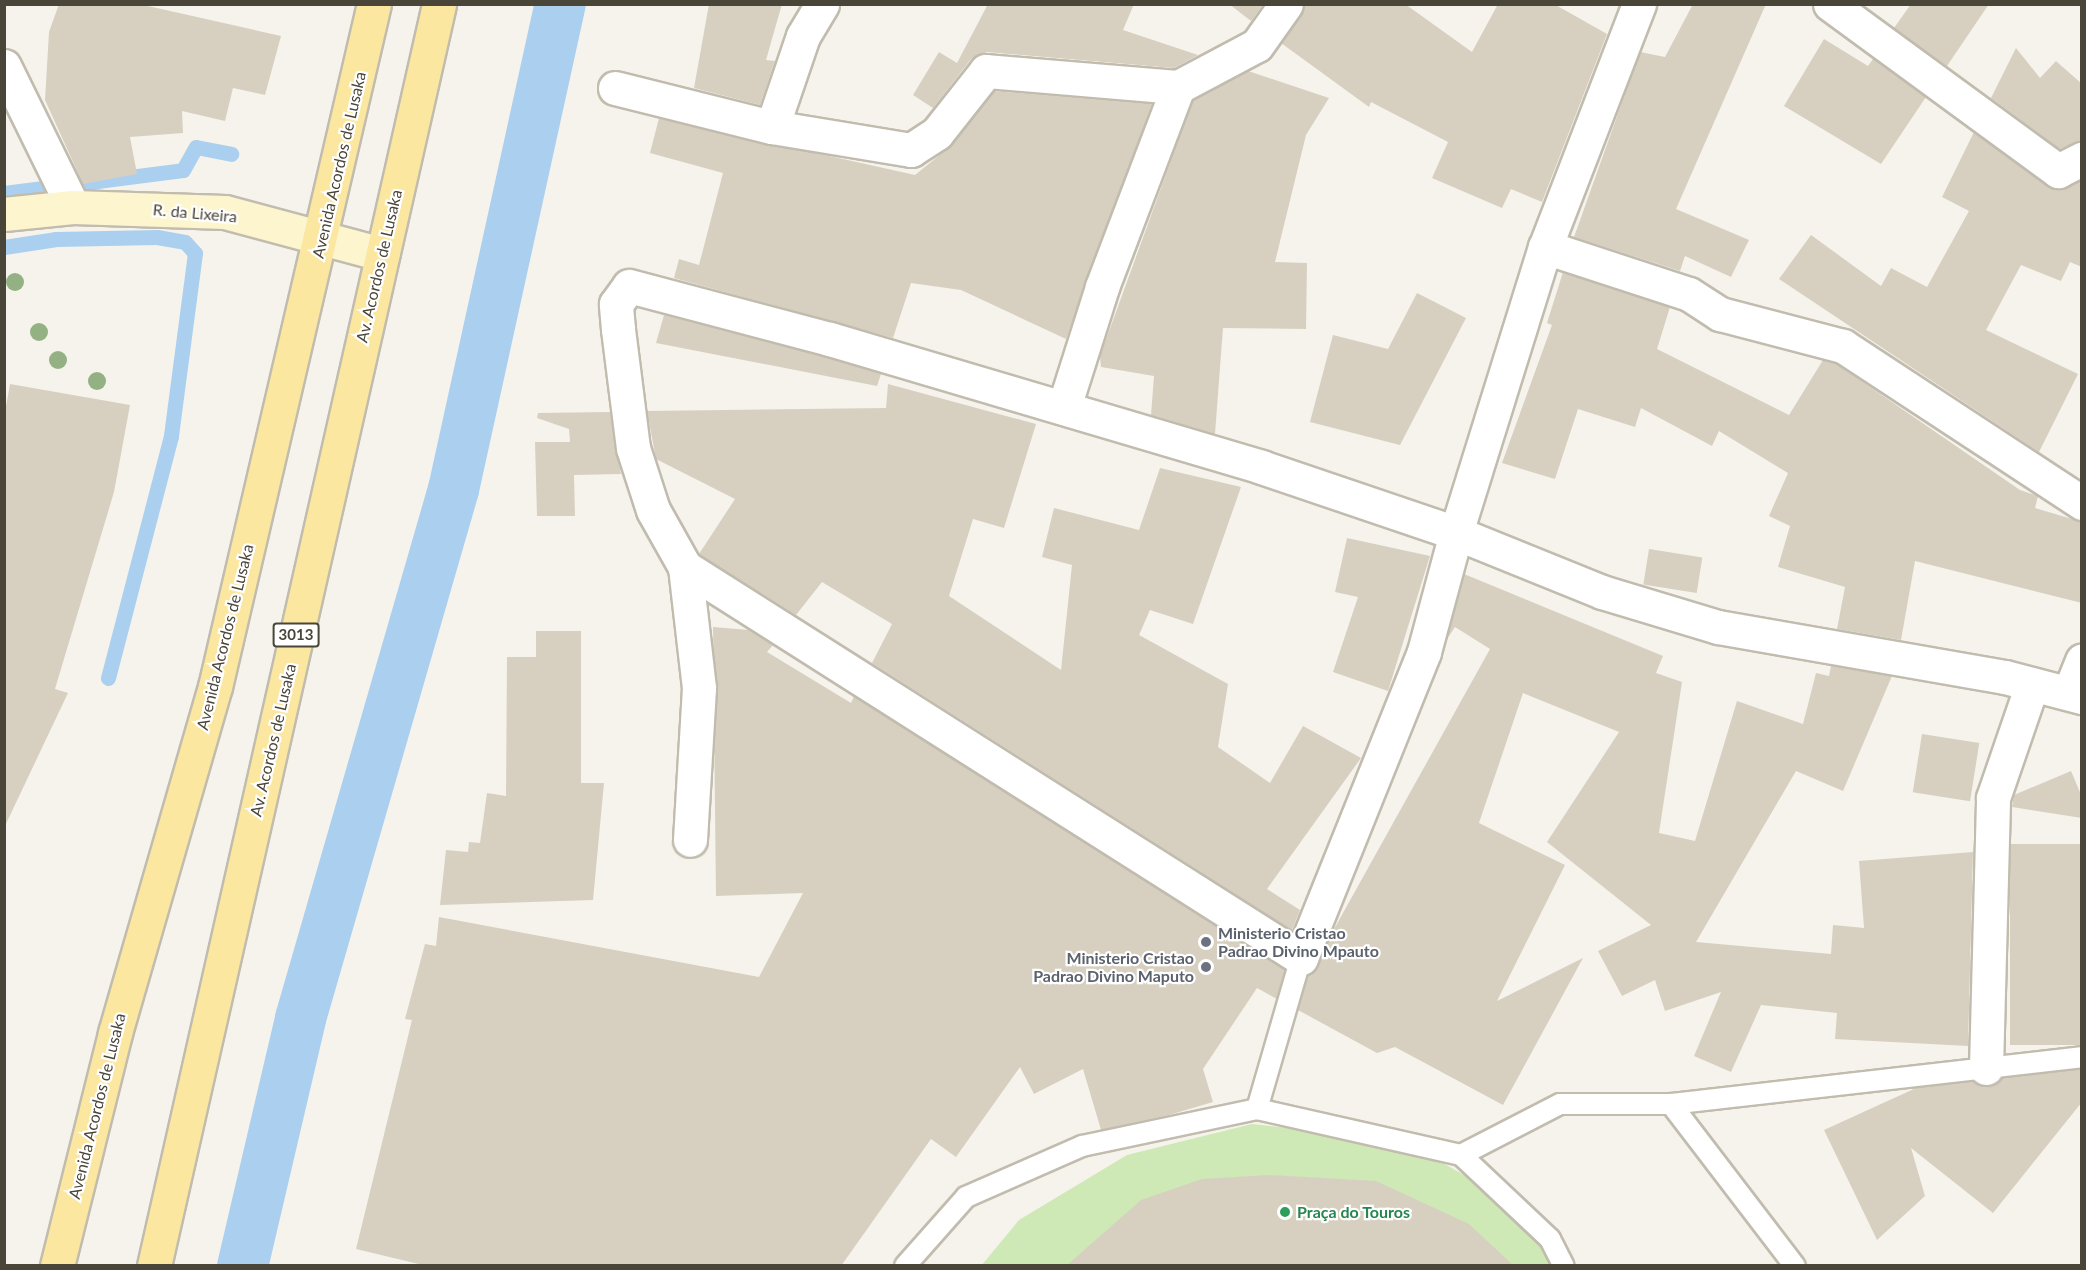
<!DOCTYPE html>
<html>
<head>
<meta charset="utf-8">
<style>
  body { margin:0 }
  #map { position:relative; width:2086px; height:1270px; overflow:hidden; background:#f5f3ec; font-family:Lato,sans-serif }
  div>[style] { position:absolute }
  .green>* { inset:0; background:#cee8b6 }
  .stream>* { height:15px; margin:-7.5px; padding:0 7.5px; transform-origin:7.5px; border-radius:7.5px; background:#abcfef }
  .canal>* { height:51px; margin:-25.5px; padding:0 25.5px; transform-origin:25.5px; border-radius:25.5px; background:#abcfef }
  .building>* { inset:0; background:#d7d0c1; transform-origin:0 0 }
  .roads { filter:drop-shadow(2px 0 #c1bcae) drop-shadow(-2px 0 #c1bcae) drop-shadow(0 2px #c1bcae) drop-shadow(0 -2px #c1bcae) }
  .lane>* { height:20px; margin:-10px; padding:0 10px; transform-origin:10px; border-radius:10px; background:#fff }
  .street>* { height:33px; margin:-16.5px; padding:0 16.5px; transform-origin:16.5px; border-radius:16.5px; background:#fff }
  .secondary>* { height:33px; margin:-16.5px; padding:0 16.5px; transform-origin:16.5px; border-radius:16.5px; background:#fdf5ce }
  .primary>* { height:33px; margin:-16.5px; padding:0 16.5px; transform-origin:16.5px; border-radius:16.5px; background:#fbe79f }
  .trees>* { width:18px; height:18px; margin:-9px; border-radius:50%; background:#94b183 }
  .dots>* { width:16px; height:16px; translate:-50% -50%; box-sizing:border-box; border:3px solid #fff; border-radius:50% }
  span { translate:-50% -50%; white-space:nowrap; text-align:center; line-height:1.15; -webkit-text-stroke:4.5px #fff; paint-order:stroke }
  .shield-label span { padding:2px 4px; background:#fff; border:2px solid; border-radius:4px; -webkit-text-stroke-width:0 }
  .shield-label { font-size:15px; color:#4a4539; font-weight:700 }
  .street-label { font-size:16px; color:#4a4539 }
  .worship-label { font-size:16px; color:#5b616d; font-weight:700 }
  .left { translate:0 -50%; text-align:left }
  .right { translate:-100% -50%; text-align:right }
  .leisure-label { font-size:16px; color:#27864d; font-weight:700 }
  .frame { position:absolute; inset:0; border:6px solid #4a4539; pointer-events:none }
</style>
</head>
<body>
<div id="map">
  <div class="green">
    <div style="clip-path:polygon(1252px 1124px,1405px 1142px,1509px 1200px,1563px 1266px,981px 1266px,1019px 1220px,1127px 1155px)"></div>
  </div>
  <div class="stream">
    <div style="left:4px;top:193px;width:180px;rotate:-7.3deg"></div>
    <div style="left:183px;top:170px;width:26px;rotate:-61deg"></div>
    <div style="left:196px;top:147px;width:36px;rotate:11deg"></div>
    <div style="left:4px;top:247px;width:53px;rotate:-8.7deg"></div>
    <div style="left:56px;top:239px;width:101px;rotate:-1.1deg"></div>
    <div style="left:157px;top:237px;width:28px;rotate:10deg"></div>
    <div style="left:185px;top:242px;width:15px;rotate:48deg"></div>
    <div style="left:195px;top:253px;width:185px;rotate:97.5deg"></div>
    <div style="left:171px;top:436px;width:250px;rotate:104.6deg"></div>
  </div>
  <div class="canal">
    <div style="left:242px;top:1266px;width:255px;rotate:-76.8deg"></div>
    <div style="left:300px;top:1018px;width:551px;rotate:-73.87deg"></div>
    <div style="left:453px;top:489px;width:497px;rotate:-77.6deg"></div>
  </div>
  <div class="building">
    <div style="clip-path:polygon(59px 4px,139px 4px,281px 36px,265px 95px,233px 88px,225px 121px,182px 111px,183px 133px,130px 137px,137px 174px,83px 184px,45px 100px,49px 32px)"></div>
    <div style="clip-path:polygon(709px 4px,782px 4px,766px 60px,775px 61px,760px 105px,694px 88px)"></div>
    <div style="clip-path:polygon(988px 4px,1134px 4px,1123px 30px,1198px 55px,1174px 68px,987px 52px,971px 59px,933px 108px,913px 95px,939px 52px,957px 63px)"></div>
    <div style="clip-path:polygon(1229px 4px,1263px 4px,1251px 21px)"></div>
    <div style="clip-path:polygon(1305px 4px,1405px 4px,1472px 52px,1498px 4px,1554px 4px,1607px 34px,1542px 202px,1511px 189px,1502px 208px,1432px 178px,1448px 142px,1371px 102px,1369px 107px,1281px 43px)"></div>
    <div style="clip-path:polygon(1693px 4px,1766px 4px,1676px 209px,1749px 240px,1731px 277px,1685px 256px,1680px 271px,1574px 237px,1640px 52px,1665px 57px)"></div>
    <div style="clip-path:polygon(1911px 4px,1989px 4px,1947px 66px,1894px 28px)"></div>
    <div style="clip-path:polygon(1824px 39px,1868px 66px,1873px 59px,1926px 97px,1881px 164px,1784px 106px)"></div>
    <div style="clip-path:polygon(2016px 48px,2040px 78px,2056px 61px,2082px 84px,2082px 141px,2060px 149px,1991px 98px)"></div>
    <div style="clip-path:polygon(1248px 71px,1329px 98px,1306px 135px,1275px 262px,1307px 263px,1306px 329px,1223px 328px,1215px 434px,1151px 415px,1154px 376px,1101px 367px,1100px 356px,1193px 100px)"></div>
    <div style="clip-path:polygon(994px 91px,1152px 104px,1066px 339px,961px 290px,911px 283px,893px 338px,674px 278px,679px 259px,699px 265px,723px 173px,650px 153px,659px 118px,915px 175px,952px 145px)"></div>
    <div style="clip-path:polygon(1974px 132px,2047px 186px,2057px 190px,2082px 180px,2082px 267px,2070px 262px,2061px 281px,2021px 265px,1986px 330px,2078px 374px,2039px 452px,1779px 279px,1811px 235px,1881px 286px,1891px 268px,1927px 287px,1969px 211px,1942px 197px)"></div>
    <div style="clip-path:polygon(1563px 272px,1670px 307px,1657px 349px,1789px 415px,1823px 360px,1835px 363px,2020px 490px,2038px 496px,2035px 508px,2082px 522px,2082px 603px,1915px 561px,1901px 640px,1837px 629px,1845px 587px,1778px 567px,1790px 526px,1769px 516px,1788px 473px,1719px 431px,1712px 446px,1641px 408px,1635px 427px,1578px 409px,1555px 479px,1502px 463px,1552px 325px,1547px 323px)"></div>
    <div style="clip-path:polygon(1417px 293px,1466px 318px,1400px 445px,1310px 422px,1333px 335px,1388px 349px)"></div>
    <div style="clip-path:polygon(664px 315px,825px 357px,881px 374px,877px 386px,656px 343px)"></div>
    <div style="clip-path:polygon(10px 384px,130px 405px,114px 492px,55px 689px,68px 693px,4px 828px,4px 417px)"></div>
    <div style="clip-path:polygon(888px 384px,1036px 424px,1004px 528px,973px 519px,949px 596px,1061px 670px,1072px 565px,1042px 557px,1054px 508px,1139px 530px,1160px 468px,1241px 487px,1193px 624px,1150px 610px,1139px 635px,1228px 684px,1218px 747px,1270px 783px,1303px 726px,1361px 758px,1267px 889px,1300px 910px,1292px 930px,872px 663px,892px 624px,822px 582px,796px 615px,699px 554px,735px 499px,656px 459px,647px 411px,886px 408px)"></div>
    <div style="clip-path:polygon(610px 412px,621px 474px,574px 475px,575px 516px,537px 516px,535px 442px,570px 442px,569px 429px,537px 418px,538px 413px)"></div>
    <div style="clip-path:polygon(1347px 538px,1430px 556px,1388px 691px,1333px 672px,1358px 597px,1335px 592px)"></div>
    <div style="left:1649px;top:549px;width:54px;height:36px;rotate:9deg"></div>
    <div style="clip-path:polygon(1464px 574px,1663px 656px,1656px 673px,1682px 682px,1659px 833px,1695px 841px,1737px 701px,1803px 724px,1816px 673px,1829px 676px,1831px 666px,1892px 676px,1843px 791px,1796px 771px,1696px 942px,1831px 954px,1833px 925px,1864px 928px,1859px 861px,1973px 852px,1968px 1046px,1835px 1039px,1837px 1013px,1761px 1005px,1731px 1072px,1694px 1056px,1721px 992px,1665px 1011px,1655px 980px,1622px 996px,1598px 951px,1651px 925px,1547px 842px,1619px 732px,1523px 693px,1479px 823px,1565px 865px,1497px 1001px,1583px 958px,1503px 1105px,1395px 1047px,1377px 1053px,1298px 1010px,1309px 974px,1490px 649px,1455px 627px,1447px 639px)"></div>
    <div style="clip-path:polygon(713px 627px,749px 630px,773px 645px,767px 652px,851px 703px,854px 696px,1285px 970px,1277px 999px,1257px 988px,1203px 1069px,1213px 1102px,1169px 1115px,1101px 1130px,1083px 1069px,1034px 1094px,1020px 1067px,956px 1157px,931px 1139px,841px 1266px,427px 1266px,356px 1249px,412px 1020px,405px 1019px,425px 944px,436px 946px,439px 917px,759px 977px,803px 893px,716px 896px)"></div>
    <div style="clip-path:polygon(536px 631px,581px 631px,581px 783px,604px 783px,593px 900px,440px 905px,446px 850px,468px 852px,469px 842px,480px 843px,487px 793px,506px 796px,507px 657px,536px 657px)"></div>
    <div style="left:1922px;top:734px;width:58px;height:59px;rotate:9deg"></div>
    <div style="clip-path:polygon(2071px 771px,2082px 797px,2082px 818px,2012px 807px,2014px 795px)"></div>
    <div style="left:2082px;top:844px;width:201px;height:72px;rotate:90deg"></div>
    <div style="clip-path:polygon(2082px 1069px,2082px 1102px,1993px 1213px,1911px 1148px,1925px 1196px,1877px 1240px,1824px 1130px,1916px 1088px,1974px 1081px,1986px 1087px,2002px 1078px)"></div>
    <div style="clip-path:polygon(1268px 1175px,1376px 1181px,1469px 1224px,1514px 1266px,1066px 1266px,1141px 1200px,1202px 1179px)"></div>
  </div>
  <div class="roads">
    <div class="lane">
      <div style="left:1671px;top:1104px;width:204px;rotate:52.6deg"></div>
      <div style="left:1257px;top:1109px;width:157px;rotate:-73.8deg"></div>
      <div style="left:1461px;top:1155px;width:111px;rotate:-27.3deg"></div>
      <div style="left:1560px;top:1104px;width:111px"></div>
      <div style="left:1671px;top:1104px;width:414px;rotate:-6.5deg"></div>
      <div style="left:905px;top:1266px;width:92px;rotate:-48.5deg"></div>
      <div style="left:966px;top:1197px;width:127px;rotate:-23.7deg"></div>
      <div style="left:1082px;top:1146px;width:179px;rotate:-11.9deg"></div>
      <div style="left:1257px;top:1109px;width:209px;rotate:12.7deg"></div>
      <div style="left:1461px;top:1155px;width:122px;rotate:43.3deg"></div>
      <div style="left:1550px;top:1239px;width:30px;rotate:63deg"></div>
    </div>
    <div class="street">
      <div style="left:1639px;top:4px;width:261px;rotate:111.1deg"></div>
      <div style="left:1545px;top:247px;width:300px;rotate:107.3deg"></div>
      <div style="left:1456px;top:533px;width:123px;rotate:105.1deg"></div>
      <div style="left:1424px;top:652px;width:330px;rotate:111.9deg"></div>
      <div style="left:1301px;top:958px;width:730px;rotate:-147.6deg"></div>
      <div style="left:685px;top:567px;width:65px;rotate:-119.3deg"></div>
      <div style="left:653px;top:510px;width:65px;rotate:-107.9deg"></div>
      <div style="left:633px;top:448px;width:120px;rotate:-97.2deg"></div>
      <div style="left:618px;top:329px;width:25px;rotate:-95deg"></div>
      <div style="left:616px;top:304px;width:22px;rotate:-54deg"></div>
      <div style="left:629px;top:286px;width:208px;rotate:14.8deg"></div>
      <div style="left:830px;top:339px;width:450px;rotate:16.5deg"></div>
      <div style="left:1261px;top:467px;width:206px;rotate:18.7deg"></div>
      <div style="left:1456px;top:533px;width:157px;rotate:22deg"></div>
      <div style="left:1602px;top:592px;width:121px;rotate:16.8deg"></div>
      <div style="left:1718px;top:627px;width:291px;rotate:9.9deg"></div>
      <div style="left:2005px;top:677px;width:80px;rotate:14.6deg"></div>
      <div style="left:1830px;top:4px;width:283px;rotate:36.2deg"></div>
      <div style="left:2058px;top:171px;width:27px;rotate:-27deg"></div>
      <div style="left:4px;top:66px;width:157px;rotate:63.9deg"></div>
      <div style="left:615px;top:88px;width:162px;rotate:14deg"></div>
      <div style="left:772px;top:127px;width:96px;rotate:-71.2deg"></div>
      <div style="left:803px;top:36px;width:37px;rotate:-59deg"></div>
      <div style="left:772px;top:127px;width:141px;rotate:9.4deg"></div>
      <div style="left:911px;top:150px;width:31px;rotate:-33deg"></div>
      <div style="left:937px;top:133px;width:79px;rotate:-51.7deg"></div>
      <div style="left:986px;top:71px;width:193px;rotate:4.8deg"></div>
      <div style="left:1545px;top:247px;width:151px;rotate:18.1deg"></div>
      <div style="left:1689px;top:294px;width:37px;rotate:33deg"></div>
      <div style="left:1720px;top:314px;width:127px;rotate:14.6deg"></div>
      <div style="left:1843px;top:346px;width:286px;rotate:33.3deg"></div>
      <div style="left:1064px;top:407px;width:126px;rotate:-72.4deg"></div>
      <div style="left:1102px;top:287px;width:214px;rotate:-69.2deg"></div>
      <div style="left:1178px;top:87px;width:89px;rotate:-28deg"></div>
      <div style="left:1257px;top:45px;width:50px;rotate:-54.7deg"></div>
      <div style="left:685px;top:567px;width:122px;rotate:83.4deg"></div>
      <div style="left:699px;top:688px;width:152px;rotate:93.4deg"></div>
      <div style="left:2069px;top:693px;width:35px;rotate:-68deg"></div>
      <div style="left:1986px;top:1068px;width:270px;rotate:-88.5deg"></div>
      <div style="left:1993px;top:798px;width:120px;rotate:-71deg"></div>
    </div>
    <div class="secondary">
      <div style="left:4px;top:214px;width:69px;rotate:-5.8deg"></div>
      <div style="left:73px;top:207px;width:152px;rotate:1.9deg"></div>
      <div style="left:225px;top:212px;width:163px;rotate:15deg"></div>
    </div>
    <div class="primary">
      <div style="left:57px;top:1266px;width:240px;rotate:-76deg"></div>
      <div style="left:115px;top:1033px;width:360px;rotate:-73.9deg"></div>
      <div style="left:215px;top:687px;width:701px;rotate:-76.9deg"></div>
      <div style="left:154px;top:1266px;width:1294px;rotate:-77.27deg"></div>
    </div>
  </div>
  <div class="trees">
    <div style="left:15px;top:282px"></div>
    <div style="left:39px;top:332px"></div>
    <div style="left:58px;top:360px"></div>
    <div style="left:97px;top:381px"></div>
  </div>
  <div class="dots">
    <div style="left:1206px;top:942px;background:#6b7280"></div>
    <div style="left:1206px;top:967px;background:#6b7280"></div>
    <div style="left:1285px;top:1212px;background:#2e9e5b"></div>
  </div>
  <div class="shield-label">
    <span style="left:296px;top:635px">3013</span>
  </div>
  <div class="street-label">
    <span style="left:339px;top:165px;rotate:-77deg">Avenida Acordos de Lusaka</span>
    <span style="left:195px;top:213px;rotate:5deg">R. da Lixeira</span>
    <span style="left:379px;top:266px;rotate:-77deg">Av. Acordos de Lusaka</span>
    <span style="left:225px;top:637px;rotate:-76deg">Avenida Acordos de Lusaka</span>
    <span style="left:273px;top:740px;rotate:-77deg">Av. Acordos de Lusaka</span>
    <span style="left:97px;top:1106px;rotate:-76deg">Avenida Acordos de Lusaka</span>
  </div>
  <div class="worship-label">
    <span class="left" style="left:1218px;top:942px">Ministerio Cristao<br>Padrao Divino Mpauto</span>
    <span class="right" style="left:1194px;top:967px">Ministerio Cristao<br>Padrao Divino Maputo</span>
  </div>
  <div class="leisure-label">
    <span class="left" style="left:1297px;top:1212px">Praça do Touros</span>
  </div>
  <div class="frame"></div>
</div>
</body>
</html>
